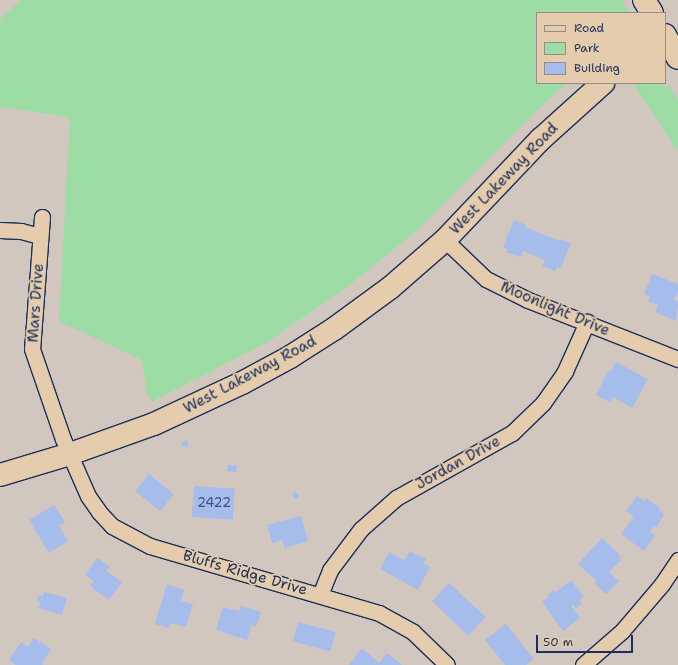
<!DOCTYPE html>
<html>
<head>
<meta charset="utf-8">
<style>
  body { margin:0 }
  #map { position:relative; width:678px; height:665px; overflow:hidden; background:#d1c7bf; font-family:"Shantell Sans",sans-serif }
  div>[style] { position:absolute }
  .green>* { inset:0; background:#9ddca5 }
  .building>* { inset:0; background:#a6bcea; transform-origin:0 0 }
  .roads { filter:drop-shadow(1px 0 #1b2f5e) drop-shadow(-1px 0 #1b2f5e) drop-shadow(0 1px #1b2f5e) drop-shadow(0 -1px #1b2f5e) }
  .street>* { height:15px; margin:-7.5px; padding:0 7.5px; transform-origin:7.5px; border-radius:7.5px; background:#e4ccac }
  .secondary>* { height:22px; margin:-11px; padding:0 11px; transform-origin:11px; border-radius:11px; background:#e4ccac }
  span { translate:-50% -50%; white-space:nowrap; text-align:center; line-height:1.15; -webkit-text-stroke:3.5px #e4ccac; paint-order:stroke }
  .number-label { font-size:13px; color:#3e5281 }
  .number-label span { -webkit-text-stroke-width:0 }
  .street-label { font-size:15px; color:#1b2f5e }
  .legend { position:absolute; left:536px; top:12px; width:130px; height:72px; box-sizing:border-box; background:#e4ccac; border:1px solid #948d8d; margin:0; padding:5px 7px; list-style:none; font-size:12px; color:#1b2f5e }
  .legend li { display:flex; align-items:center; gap:8px; height:20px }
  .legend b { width:20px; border:1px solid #948d8d }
  .scale { position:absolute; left:536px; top:635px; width:97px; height:18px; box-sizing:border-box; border:2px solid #1b2f5e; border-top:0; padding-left:5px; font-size:12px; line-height:14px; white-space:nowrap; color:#1b2f5e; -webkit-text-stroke:3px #e4ccac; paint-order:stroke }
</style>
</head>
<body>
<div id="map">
  <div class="green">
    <div style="clip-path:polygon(21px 0,622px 0,629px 13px,537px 13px,537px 83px,567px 83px,536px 111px,416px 231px,346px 288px,266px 343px,151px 402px,147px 394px,142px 360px,59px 321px,70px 117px,0 107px,0 19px)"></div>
    <div style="clip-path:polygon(633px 83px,659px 83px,665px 88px,669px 85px,678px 100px,678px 152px)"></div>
  </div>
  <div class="building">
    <div style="clip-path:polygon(514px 220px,526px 225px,525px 227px,559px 241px,560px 239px,571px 243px,561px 268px,557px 267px,555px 271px,542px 266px,545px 260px,523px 251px,520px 257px,506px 252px,508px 249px,503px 247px)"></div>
    <div style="clip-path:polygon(652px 274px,678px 284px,678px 291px,674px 300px,678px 302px,676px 321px,655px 312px,658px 305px,648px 301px,650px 297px,644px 294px)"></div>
    <div style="clip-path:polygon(616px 362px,648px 379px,632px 408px,613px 397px,610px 402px,596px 395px,608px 371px,610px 372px)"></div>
    <div style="clip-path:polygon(187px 440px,189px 446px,183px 447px,181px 442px)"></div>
    <div style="left:228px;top:465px;width:9px;height:6px;rotate:6deg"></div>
    <div style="left:149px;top:474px;width:32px;height:22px;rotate:39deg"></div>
    <div style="left:194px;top:486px;width:41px;height:31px;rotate:4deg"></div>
    <div style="clip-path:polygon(295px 491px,300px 496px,296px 500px,292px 495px)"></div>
    <div style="clip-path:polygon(637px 496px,644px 501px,646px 498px,660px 508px,659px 510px,664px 514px,656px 528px,654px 526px,650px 532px,655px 535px,644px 551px,621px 534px,634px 517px,626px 511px)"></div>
    <div style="clip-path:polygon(54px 505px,65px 522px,59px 526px,68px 541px,49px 553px,29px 520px)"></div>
    <div style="clip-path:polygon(301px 516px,308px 541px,285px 548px,282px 540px,272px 543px,267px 525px)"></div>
    <div style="clip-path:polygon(602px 538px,621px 556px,619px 558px,621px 560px,609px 572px,619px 581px,606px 594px,595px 584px,597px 581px,578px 564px)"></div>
    <div style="clip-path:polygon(410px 551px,426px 559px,423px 563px,430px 567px,418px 590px,380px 569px,389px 552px,404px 560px)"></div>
    <div style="clip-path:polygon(97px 558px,110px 567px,106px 571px,122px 582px,109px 600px,90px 586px,94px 581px,85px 575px)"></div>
    <div style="clip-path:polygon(571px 580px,584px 597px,579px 600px,582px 604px,576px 608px,573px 605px,571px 606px,580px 618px,563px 631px,542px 602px,549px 597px,547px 595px,554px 590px,556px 592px)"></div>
    <div style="left:449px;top:583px;width:50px;height:25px;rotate:43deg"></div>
    <div style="clip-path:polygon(167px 584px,184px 590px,181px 601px,193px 604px,186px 627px,170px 623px,169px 628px,155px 624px)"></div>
    <div style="clip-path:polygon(44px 592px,67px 598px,62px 615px,39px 608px,40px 602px,37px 601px,38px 595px,43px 596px)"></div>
    <div style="clip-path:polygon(241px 606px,261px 612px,256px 627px,251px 625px,247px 640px,216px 630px,223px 607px,239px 611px)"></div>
    <div style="left:298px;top:622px;width:39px;height:20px;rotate:15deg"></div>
    <div style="clip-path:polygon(506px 624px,534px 659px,526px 665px,505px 665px,485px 640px)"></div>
    <div style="clip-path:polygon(34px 638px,51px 649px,42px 664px,44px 665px,16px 665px,9px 660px,21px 642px,28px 647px)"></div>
    <div style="clip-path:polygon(362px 648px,379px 663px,387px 653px,402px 665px,349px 665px)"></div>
  </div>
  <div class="roads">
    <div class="street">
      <div style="left:42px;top:217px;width:132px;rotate:94.3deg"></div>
      <div style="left:32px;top:349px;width:95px;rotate:71deg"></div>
      <div style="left:63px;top:439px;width:62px;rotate:66.3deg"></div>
      <div style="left:88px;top:496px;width:19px;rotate:55deg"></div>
      <div style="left:99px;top:512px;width:19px;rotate:47deg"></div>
      <div style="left:112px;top:526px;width:43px;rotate:27.8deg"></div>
      <div style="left:150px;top:546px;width:239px;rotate:16.3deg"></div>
      <div style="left:379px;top:613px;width:39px;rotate:29deg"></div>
      <div style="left:413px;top:632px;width:47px;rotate:44.1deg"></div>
      <div style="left:0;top:230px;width:21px;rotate:3deg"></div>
      <div style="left:21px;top:231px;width:20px;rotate:15deg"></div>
      <div style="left:445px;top:240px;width:57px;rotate:43.6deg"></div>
      <div style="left:486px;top:279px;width:47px;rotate:26.6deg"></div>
      <div style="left:528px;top:300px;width:161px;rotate:21.5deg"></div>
      <div style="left:320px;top:595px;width:27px;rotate:-68deg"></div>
      <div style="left:330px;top:570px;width:51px;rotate:-52.9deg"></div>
      <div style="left:361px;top:529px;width:47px;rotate:-41.5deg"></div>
      <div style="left:396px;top:498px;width:133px;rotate:-29.3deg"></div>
      <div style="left:512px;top:433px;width:43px;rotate:-44.1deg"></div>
      <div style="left:543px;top:403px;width:39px;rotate:-55deg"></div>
      <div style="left:565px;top:371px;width:54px;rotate:-65.8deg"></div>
      <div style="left:583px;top:665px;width:52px;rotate:-41.1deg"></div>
      <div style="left:622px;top:631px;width:62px;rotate:-49.6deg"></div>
      <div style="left:662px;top:584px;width:29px;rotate:-56deg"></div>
    </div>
    <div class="secondary">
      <div style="left:644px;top:0;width:15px;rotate:58deg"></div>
      <div style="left:665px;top:35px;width:26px;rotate:61deg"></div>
      <div style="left:0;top:475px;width:73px;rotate:-16.7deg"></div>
      <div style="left:70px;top:454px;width:89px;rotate:-19.7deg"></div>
      <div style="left:154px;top:424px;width:97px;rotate:-25deg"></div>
      <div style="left:242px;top:383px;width:55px;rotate:-28.4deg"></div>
      <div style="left:290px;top:357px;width:52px;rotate:-32.5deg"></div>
      <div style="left:334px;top:329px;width:69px;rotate:-36.2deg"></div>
      <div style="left:390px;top:288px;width:73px;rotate:-41.1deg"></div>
      <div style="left:445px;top:240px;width:139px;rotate:-46.5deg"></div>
      <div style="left:541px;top:139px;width:84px;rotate:-42.1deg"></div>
    </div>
  </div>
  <div class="number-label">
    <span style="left:214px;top:503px">2422</span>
  </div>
  <div class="street-label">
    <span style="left:504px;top:179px;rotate:-46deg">West Lakeway Road</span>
    <span style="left:36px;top:303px;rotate:-86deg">Mars Drive</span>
    <span style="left:555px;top:309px;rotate:23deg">Moonlight Drive</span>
    <span style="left:250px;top:375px;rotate:-28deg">West Lakeway Road</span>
    <span style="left:458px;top:463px;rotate:-29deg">Jordan Drive</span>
    <span style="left:245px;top:573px;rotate:16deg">Bluffs Ridge Drive</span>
  </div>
  <ul class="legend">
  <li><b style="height:5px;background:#e4ccac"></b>Road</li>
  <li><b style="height:11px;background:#9ddca5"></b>Park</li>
  <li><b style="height:11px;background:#a6bcea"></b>Building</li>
  </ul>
  <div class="scale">50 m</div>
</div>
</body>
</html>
